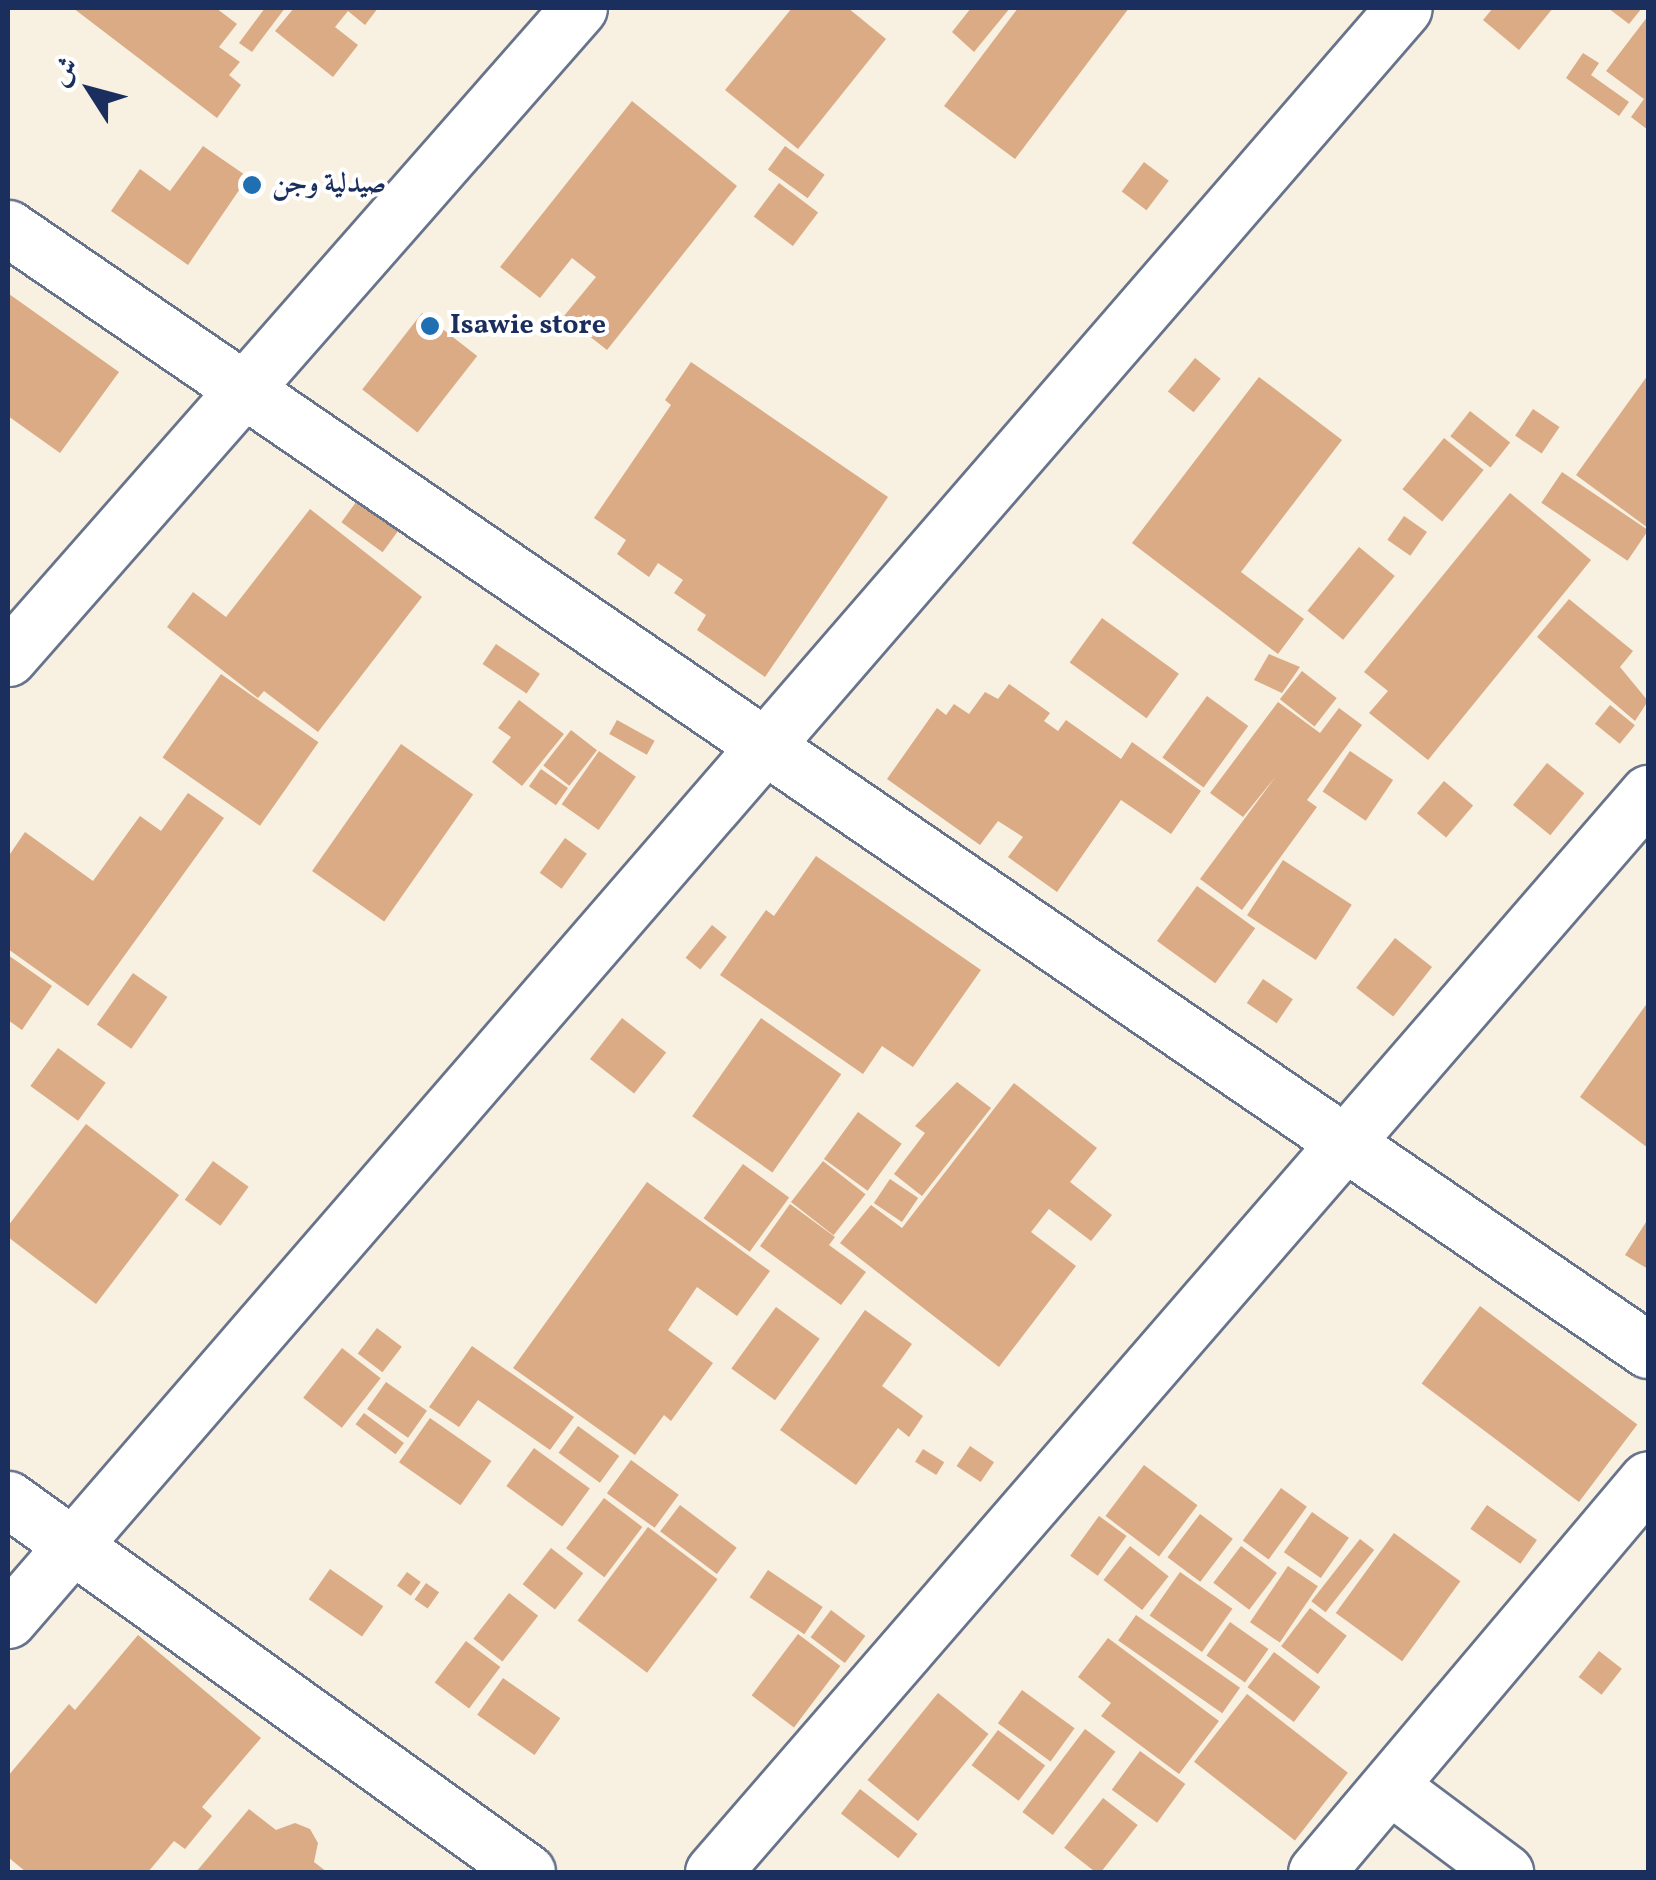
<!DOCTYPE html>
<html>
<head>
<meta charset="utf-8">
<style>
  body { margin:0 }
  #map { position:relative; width:1656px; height:1880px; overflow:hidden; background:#f8f0e0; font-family:Vollkorn,Amiri,serif }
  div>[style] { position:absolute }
  .building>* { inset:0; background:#daab85; transform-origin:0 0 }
  .roads { filter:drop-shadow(2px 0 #68738c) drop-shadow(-2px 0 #68738c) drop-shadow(0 2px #68738c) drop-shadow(0 -2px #68738c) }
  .street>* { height:55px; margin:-27.5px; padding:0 27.5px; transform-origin:27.5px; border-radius:27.5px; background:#fff }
  .secondary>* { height:55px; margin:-27.5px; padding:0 27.5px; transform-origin:27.5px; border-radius:27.5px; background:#fff }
  .dots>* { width:28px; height:28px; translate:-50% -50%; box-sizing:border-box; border:5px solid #fff; border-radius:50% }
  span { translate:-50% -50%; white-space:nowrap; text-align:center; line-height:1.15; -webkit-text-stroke:8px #fff; paint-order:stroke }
  .poi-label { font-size:28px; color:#1b2f5e; font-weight:700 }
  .left { translate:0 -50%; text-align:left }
  .frame { position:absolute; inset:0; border:10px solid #1b2f5e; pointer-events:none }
  .north { position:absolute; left:40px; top:40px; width:100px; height:100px; -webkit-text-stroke:8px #fff; paint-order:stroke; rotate:306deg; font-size:28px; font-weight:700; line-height:40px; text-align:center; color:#1b2f5e }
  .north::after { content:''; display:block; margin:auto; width:35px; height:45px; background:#1b2f5e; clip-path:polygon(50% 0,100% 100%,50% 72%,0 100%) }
</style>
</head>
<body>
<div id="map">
  <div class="building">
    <div style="clip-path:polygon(73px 8px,216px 8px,237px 24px,219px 47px,240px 62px,229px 75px,241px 85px,217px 118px)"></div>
    <div style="clip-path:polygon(265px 8px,285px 8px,252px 52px,239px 43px)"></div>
    <div style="clip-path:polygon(294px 8px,378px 8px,365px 25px,348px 11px,335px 27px,358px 45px,333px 77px,275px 31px)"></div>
    <div style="clip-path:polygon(792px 8px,848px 8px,886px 39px,798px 149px,725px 90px)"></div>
    <div style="clip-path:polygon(971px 8px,1010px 8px,974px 52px,952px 32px)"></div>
    <div style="clip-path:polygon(1018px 8px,1129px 8px,1015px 159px,944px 106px)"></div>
    <div style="clip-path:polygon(1493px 8px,1553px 8px,1519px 50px,1483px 20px)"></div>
    <div style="clip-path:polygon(1608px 8px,1642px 8px,1629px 24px)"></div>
    <div style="clip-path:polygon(1648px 16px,1648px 130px,1631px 117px,1644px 99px,1606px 71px)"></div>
    <div style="clip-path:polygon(1583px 53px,1599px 63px,1591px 75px,1629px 102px,1619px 116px,1566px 78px)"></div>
    <div style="clip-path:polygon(632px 101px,737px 186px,607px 350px,564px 316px,596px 277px,572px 258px,540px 298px,500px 267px)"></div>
    <div style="clip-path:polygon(203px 146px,248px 177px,188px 265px,111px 211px,140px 169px,170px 191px)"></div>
    <div style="left:785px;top:146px;width:49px;height:29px;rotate:36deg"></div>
    <div style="left:1144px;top:162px;width:31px;height:37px;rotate:37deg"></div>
    <div style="left:779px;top:183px;width:49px;height:42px;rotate:37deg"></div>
    <div style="clip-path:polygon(9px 294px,119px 372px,60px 453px,8px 416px)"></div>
    <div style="left:422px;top:313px;width:70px;height:97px;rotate:38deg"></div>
    <div style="left:1195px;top:358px;width:33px;height:43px;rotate:39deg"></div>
    <div style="clip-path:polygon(691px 362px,888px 497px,765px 677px,697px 630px,706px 615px,674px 593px,683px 580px,658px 563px,649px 577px,617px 554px,626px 540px,594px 518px,671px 405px,665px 400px)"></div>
    <div style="clip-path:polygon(1648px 375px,1648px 528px,1576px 475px)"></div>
    <div style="clip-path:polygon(1259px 377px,1342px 440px,1241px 572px,1304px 619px,1278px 654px,1132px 543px)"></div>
    <div style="left:1533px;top:409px;width:32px;height:32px;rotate:34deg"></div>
    <div style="left:1470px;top:411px;width:51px;height:32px;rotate:38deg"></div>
    <div style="left:1444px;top:438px;width:51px;height:66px;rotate:39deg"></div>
    <div style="left:1562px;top:472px;width:104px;height:37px;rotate:34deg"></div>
    <div style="clip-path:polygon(1510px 493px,1591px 560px,1428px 760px,1369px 713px,1388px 691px,1364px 672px)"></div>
    <div style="left:359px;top:498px;width:51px;height:30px;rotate:36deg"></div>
    <div style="clip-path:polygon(310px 509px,422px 597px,318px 732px,264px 691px,258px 698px,167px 627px,193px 592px,226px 617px)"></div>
    <div style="left:1404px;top:516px;width:28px;height:29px;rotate:35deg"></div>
    <div style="left:1359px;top:547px;width:46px;height:82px;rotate:39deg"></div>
    <div style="clip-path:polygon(1569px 599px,1633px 651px,1620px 667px,1648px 701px,1635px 721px,1537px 637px)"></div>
    <div style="left:1102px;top:618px;width:95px;height:55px;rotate:36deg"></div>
    <div style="left:496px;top:644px;width:53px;height:24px;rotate:34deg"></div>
    <div style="clip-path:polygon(1269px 654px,1300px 667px,1282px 693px,1254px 680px)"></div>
    <div style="left:1302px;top:671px;width:44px;height:36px;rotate:38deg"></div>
    <div style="left:221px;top:674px;width:119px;height:102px;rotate:35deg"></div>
    <div style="clip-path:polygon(1009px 684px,1050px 713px,1044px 721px,1058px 731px,1066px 720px,1121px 759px,1132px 742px,1201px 791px,1171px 834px,1121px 800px,1057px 892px,1008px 857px,1023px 837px,998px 821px,980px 845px,887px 779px,937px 708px,946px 715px,954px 704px,969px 714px,985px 692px,998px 699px)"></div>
    <div style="left:1207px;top:696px;width:51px;height:76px;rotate:36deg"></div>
    <div style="clip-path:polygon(519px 700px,564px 734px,522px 786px,492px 762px,511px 737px,498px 728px)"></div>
    <div style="clip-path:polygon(1278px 702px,1320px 733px,1339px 708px,1362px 725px,1307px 800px,1317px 807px,1242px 910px,1200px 879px,1276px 776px,1243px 817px,1210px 793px)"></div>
    <div style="left:1610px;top:705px;width:32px;height:24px;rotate:39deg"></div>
    <div style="left:617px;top:720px;width:43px;height:16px;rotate:29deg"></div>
    <div style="left:571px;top:730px;width:33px;height:45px;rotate:38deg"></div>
    <div style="left:401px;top:744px;width:88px;height:155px;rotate:35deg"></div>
    <div style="left:599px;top:751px;width:45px;height:65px;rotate:35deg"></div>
    <div style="left:1350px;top:751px;width:52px;height:49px;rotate:34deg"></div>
    <div style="left:1547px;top:763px;width:48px;height:54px;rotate:39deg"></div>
    <div style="left:541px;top:769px;width:33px;height:21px;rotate:35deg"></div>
    <div style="left:1444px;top:781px;width:38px;height:42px;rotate:40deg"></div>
    <div style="clip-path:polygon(188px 793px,224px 818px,88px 1006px,8px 949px,8px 857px,25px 832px,93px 881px,140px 816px,161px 831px)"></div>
    <div style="left:565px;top:838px;width:27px;height:43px;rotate:36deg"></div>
    <div style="clip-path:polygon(816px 856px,981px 970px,913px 1067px,882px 1046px,863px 1074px,720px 975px,766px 910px,774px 916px)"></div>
    <div style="left:1283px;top:860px;width:82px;height:66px;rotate:33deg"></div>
    <div style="left:1197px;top:886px;width:72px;height:68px;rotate:36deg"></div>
    <div style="left:712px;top:925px;width:19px;height:42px;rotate:39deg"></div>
    <div style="left:1395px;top:938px;width:47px;height:63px;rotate:38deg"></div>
    <div style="clip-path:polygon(8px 955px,52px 986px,22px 1030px,8px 1020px)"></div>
    <div style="left:133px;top:973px;width:42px;height:63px;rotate:35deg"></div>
    <div style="left:1263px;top:979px;width:36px;height:29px;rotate:34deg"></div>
    <div style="clip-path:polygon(1648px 1002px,1648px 1148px,1580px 1097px)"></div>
    <div style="left:622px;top:1018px;width:56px;height:52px;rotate:38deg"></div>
    <div style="left:761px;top:1018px;width:98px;height:120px;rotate:35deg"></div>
    <div style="left:58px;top:1048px;width:59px;height:47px;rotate:36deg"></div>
    <div style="clip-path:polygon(957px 1082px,991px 1108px,922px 1196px,894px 1174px,925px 1133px,915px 1126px)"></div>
    <div style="clip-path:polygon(1014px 1083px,1097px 1148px,1070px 1182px,1112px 1215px,1091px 1241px,1049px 1209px,1031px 1232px,1076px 1266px,999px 1367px,840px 1243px,871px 1205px,902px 1228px)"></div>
    <div style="left:858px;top:1112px;width:54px;height:58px;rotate:36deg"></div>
    <div style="clip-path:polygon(86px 1124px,179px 1195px,96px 1304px,8px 1237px,8px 1226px)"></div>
    <div style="left:213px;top:1161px;width:44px;height:48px;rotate:36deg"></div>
    <div style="left:823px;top:1161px;width:54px;height:52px;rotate:38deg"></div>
    <div style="left:743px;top:1164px;width:57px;height:67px;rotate:36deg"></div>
    <div style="left:890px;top:1179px;width:34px;height:29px;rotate:34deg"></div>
    <div style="clip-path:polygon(647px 1182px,770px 1271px,737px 1316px,697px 1287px,668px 1330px,713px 1363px,671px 1421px,664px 1415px,635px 1455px,513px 1368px)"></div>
    <div style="clip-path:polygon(790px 1204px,835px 1237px,829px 1245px,866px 1272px,841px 1305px,760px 1246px)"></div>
    <div style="clip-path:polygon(1648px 1219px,1648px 1269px,1625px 1255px)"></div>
    <div style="left:1480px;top:1306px;width:197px;height:97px;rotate:37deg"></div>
    <div style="left:776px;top:1307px;width:54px;height:76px;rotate:36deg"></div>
    <div style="clip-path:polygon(865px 1310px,912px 1344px,882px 1386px,923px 1416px,909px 1437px,898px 1428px,856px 1485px,780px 1430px)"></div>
    <div style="left:377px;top:1328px;width:31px;height:32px;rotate:37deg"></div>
    <div style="clip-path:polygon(472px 1346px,574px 1417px,550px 1450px,478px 1400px,459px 1427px,429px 1407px)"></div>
    <div style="left:342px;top:1348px;width:49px;height:63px;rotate:38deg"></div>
    <div style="left:386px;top:1382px;width:50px;height:33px;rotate:35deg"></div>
    <div style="left:364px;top:1413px;width:50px;height:14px;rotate:37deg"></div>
    <div style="left:430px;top:1418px;width:75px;height:54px;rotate:35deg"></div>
    <div style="left:578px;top:1426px;width:51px;height:33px;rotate:36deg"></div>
    <div style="left:970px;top:1446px;width:29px;height:24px;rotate:34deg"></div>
    <div style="left:534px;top:1448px;width:69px;height:47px;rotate:36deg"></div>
    <div style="left:923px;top:1449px;width:25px;height:15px;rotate:32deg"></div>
    <div style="left:631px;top:1460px;width:59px;height:41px;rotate:36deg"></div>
    <div style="left:1144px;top:1465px;width:67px;height:64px;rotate:37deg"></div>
    <div style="left:1281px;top:1488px;width:32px;height:65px;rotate:36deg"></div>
    <div style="left:604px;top:1498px;width:48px;height:63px;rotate:37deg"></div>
    <div style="left:680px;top:1505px;width:71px;height:33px;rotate:37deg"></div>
    <div style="left:1487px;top:1505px;width:61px;height:29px;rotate:35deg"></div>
    <div style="left:1312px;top:1512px;width:45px;height:49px;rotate:35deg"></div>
    <div style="left:1200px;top:1514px;width:41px;height:54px;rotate:37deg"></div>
    <div style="left:1099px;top:1516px;width:34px;height:49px;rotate:36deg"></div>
    <div style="left:648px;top:1527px;width:87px;height:117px;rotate:37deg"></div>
    <div style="left:1394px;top:1533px;width:82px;height:99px;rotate:36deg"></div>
    <div style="left:1360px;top:1539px;width:18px;height:79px;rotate:38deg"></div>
    <div style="left:1130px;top:1546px;width:49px;height:43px;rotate:38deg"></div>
    <div style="left:1241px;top:1546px;width:45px;height:46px;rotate:37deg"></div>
    <div style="left:551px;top:1548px;width:41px;height:46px;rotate:38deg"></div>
    <div style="left:1288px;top:1566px;width:36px;height:68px;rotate:34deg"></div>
    <div style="left:330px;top:1569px;width:65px;height:37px;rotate:35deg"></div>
    <div style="left:768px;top:1570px;width:66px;height:33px;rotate:34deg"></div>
    <div style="left:407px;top:1572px;width:17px;height:17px;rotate:36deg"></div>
    <div style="left:1180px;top:1572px;width:64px;height:53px;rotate:35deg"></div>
    <div style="left:426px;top:1583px;width:16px;height:20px;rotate:35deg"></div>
    <div style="left:509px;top:1593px;width:37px;height:58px;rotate:38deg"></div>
    <div style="left:1310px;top:1608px;width:46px;height:48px;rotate:37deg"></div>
    <div style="left:831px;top:1610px;width:43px;height:34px;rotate:37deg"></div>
    <div style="left:1136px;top:1615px;width:127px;height:31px;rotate:35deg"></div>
    <div style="left:1230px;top:1622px;width:47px;height:41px;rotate:35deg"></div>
    <div style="left:798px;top:1634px;width:53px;height:77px;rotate:37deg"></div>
    <div style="clip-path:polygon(138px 1635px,261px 1738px,202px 1807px,212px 1816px,185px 1849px,174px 1841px,148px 1872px,26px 1872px,8px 1857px,8px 1776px,69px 1704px,75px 1710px)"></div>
    <div style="clip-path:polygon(1108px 1638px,1219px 1721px,1179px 1774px,1101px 1716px,1111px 1703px,1078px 1677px)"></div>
    <div style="left:466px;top:1641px;width:43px;height:52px;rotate:37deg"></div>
    <div style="left:1599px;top:1651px;width:29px;height:33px;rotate:38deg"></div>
    <div style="left:1274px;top:1652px;width:58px;height:44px;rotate:37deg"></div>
    <div style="left:503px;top:1678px;width:70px;height:45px;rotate:35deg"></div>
    <div style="left:1022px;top:1690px;width:65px;height:41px;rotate:36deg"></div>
    <div style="left:938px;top:1693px;width:65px;height:112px;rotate:39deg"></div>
    <div style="left:1247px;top:1694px;width:128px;height:86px;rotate:38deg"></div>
    <div style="left:1085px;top:1729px;width:38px;height:104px;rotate:37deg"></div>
    <div style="left:998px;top:1730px;width:59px;height:44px;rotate:37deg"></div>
    <div style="left:1140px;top:1751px;width:56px;height:48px;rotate:36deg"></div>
    <div style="left:860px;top:1789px;width:73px;height:31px;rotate:38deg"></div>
    <div style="left:1103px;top:1798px;width:44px;height:63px;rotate:38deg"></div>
    <div style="clip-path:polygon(249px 1809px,276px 1830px,295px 1823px,310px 1829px,318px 1843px,314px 1862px,327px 1872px,196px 1872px)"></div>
  </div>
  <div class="roads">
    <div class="street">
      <div style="left:8px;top:228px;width:1987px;rotate:34.38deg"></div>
      <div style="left:8px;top:1499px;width:639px;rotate:35.7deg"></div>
      <div style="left:8px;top:1620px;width:2132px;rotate:-49.11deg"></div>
      <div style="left:1390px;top:1786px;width:144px;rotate:36.8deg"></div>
      <div style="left:713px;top:1872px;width:1428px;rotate:-49.09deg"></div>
      <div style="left:1316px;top:1872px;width:514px;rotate:-49.81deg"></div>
    </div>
    <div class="secondary">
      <div style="left:8px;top:658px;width:865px;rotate:-48.7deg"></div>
    </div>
  </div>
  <div class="dots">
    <div style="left:252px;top:185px;background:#1f6fb2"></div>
    <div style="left:430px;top:326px;background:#1f6fb2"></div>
  </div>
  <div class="poi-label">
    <span class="left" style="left:272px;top:185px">صيدلية وجن</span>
    <span class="left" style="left:450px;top:326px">Isawie store</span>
  </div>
  <div class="frame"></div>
  <div class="north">ش</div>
</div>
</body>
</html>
